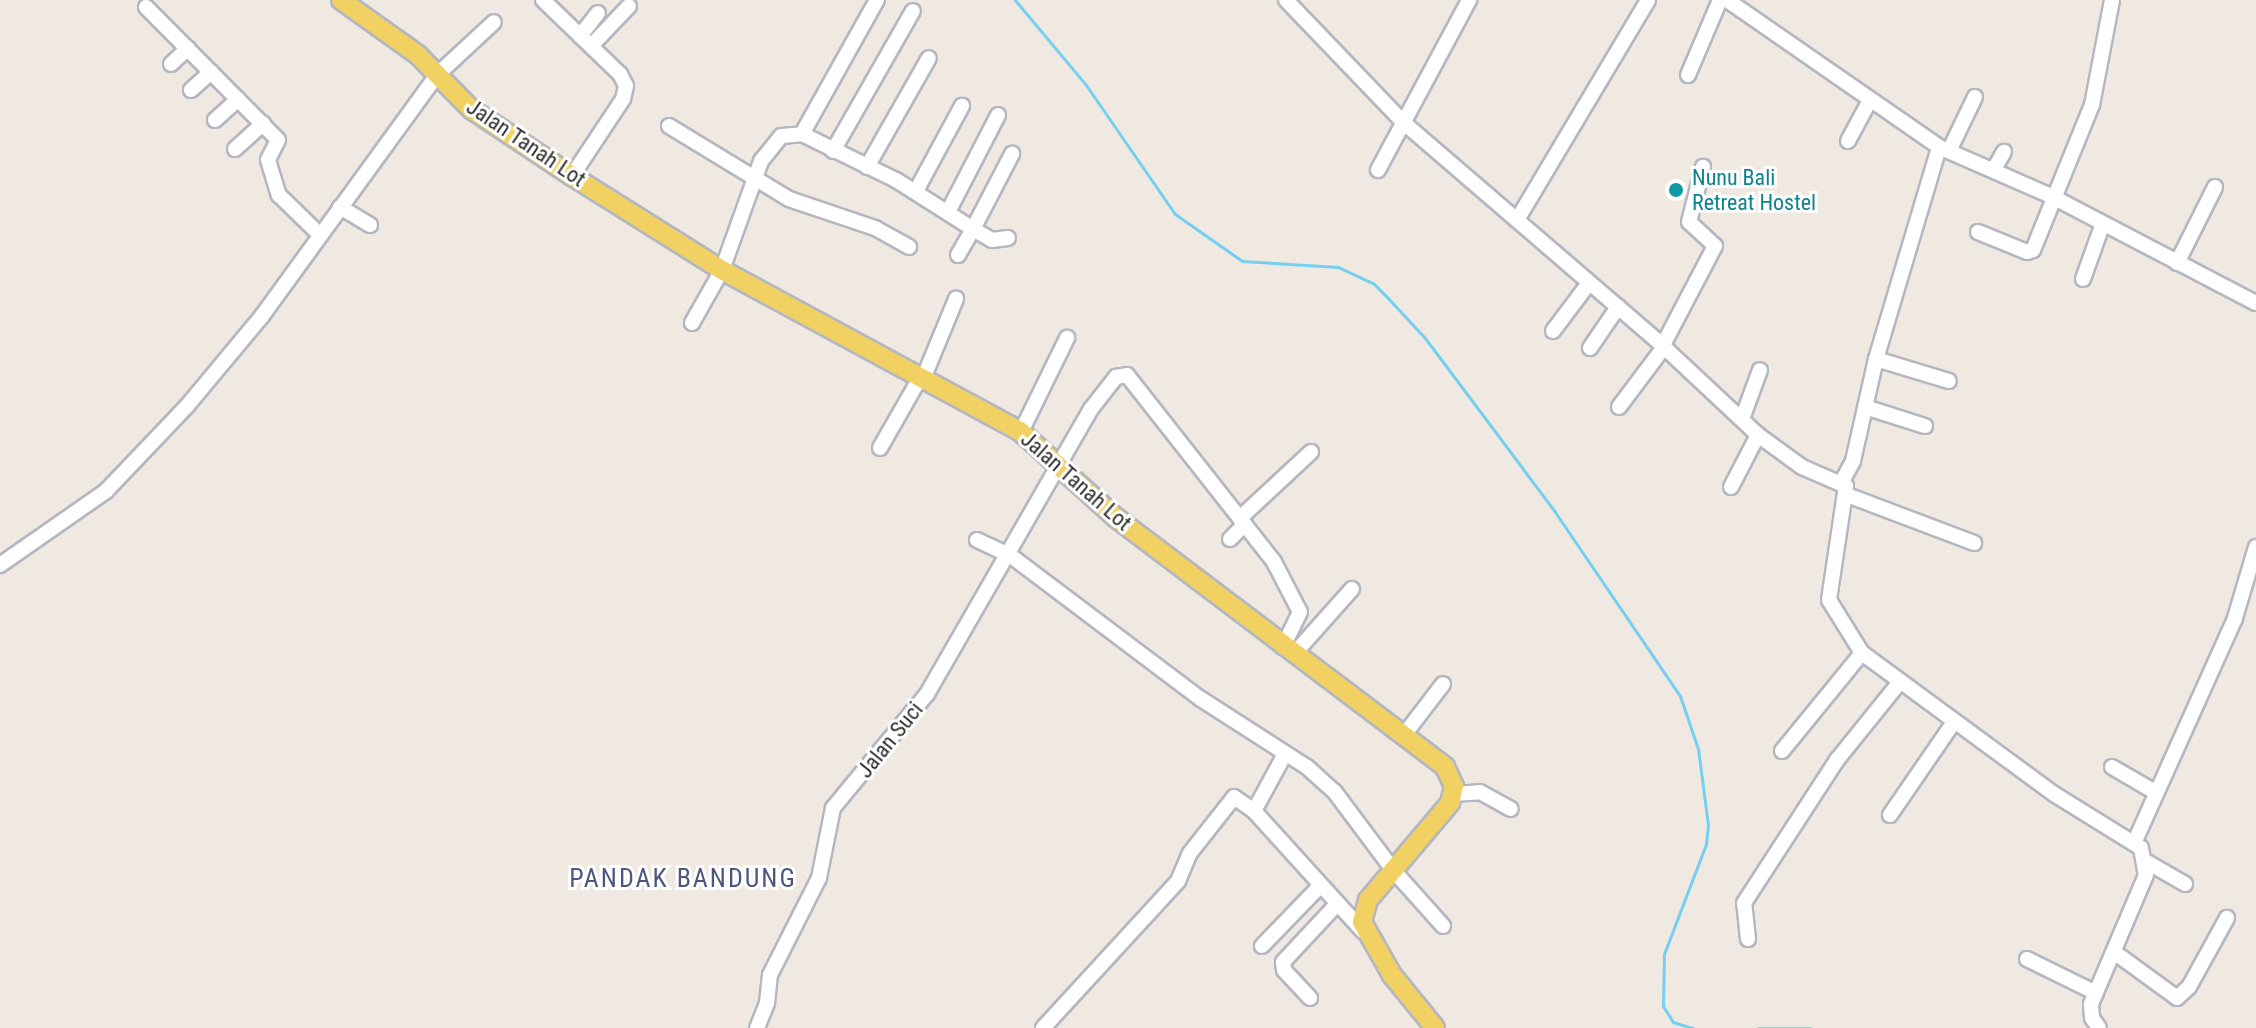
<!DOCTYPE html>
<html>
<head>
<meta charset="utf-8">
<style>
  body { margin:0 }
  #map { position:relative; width:2256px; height:1028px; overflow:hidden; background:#efe9e1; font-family:"Roboto Condensed",sans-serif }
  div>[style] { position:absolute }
  .stream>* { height:3px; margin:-1.5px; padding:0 1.5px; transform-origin:1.5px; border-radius:1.5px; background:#75cff0 }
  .roads { filter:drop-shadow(2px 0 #b4b7c1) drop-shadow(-2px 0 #b4b7c1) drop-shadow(0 2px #b4b7c1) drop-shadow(0 -2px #b4b7c1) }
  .minor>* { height:14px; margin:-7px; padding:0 7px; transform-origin:7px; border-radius:7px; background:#fff }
  .major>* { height:18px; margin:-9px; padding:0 9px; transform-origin:9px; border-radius:9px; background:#f2d163 }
  .dots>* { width:22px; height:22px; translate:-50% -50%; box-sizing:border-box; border:4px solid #fff; border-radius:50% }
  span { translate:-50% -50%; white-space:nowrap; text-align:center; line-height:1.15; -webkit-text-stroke:6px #fff; paint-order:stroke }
  .street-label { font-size:22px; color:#2e2e2e }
  .culture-label { font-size:22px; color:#0d838f }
  .left { translate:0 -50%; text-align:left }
  .quarter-label { font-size:26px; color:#4d5680; letter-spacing:2px }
</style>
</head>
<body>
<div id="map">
  <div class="stream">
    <div style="left:1015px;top:0;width:111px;rotate:50.1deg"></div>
    <div style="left:1086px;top:85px;width:157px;rotate:55.4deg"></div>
    <div style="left:1175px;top:214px;width:82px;rotate:35deg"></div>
    <div style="left:1242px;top:261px;width:96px;rotate:3.6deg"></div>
    <div style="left:1338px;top:267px;width:38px;rotate:25deg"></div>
    <div style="left:1373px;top:283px;width:20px;rotate:45deg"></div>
    <div style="left:1387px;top:297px;width:56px;rotate:47.2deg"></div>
    <div style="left:1425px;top:338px;width:217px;rotate:53.2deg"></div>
    <div style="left:1555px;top:512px;width:222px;rotate:55.8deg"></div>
    <div style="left:1680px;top:696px;width:56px;rotate:71.2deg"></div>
    <div style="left:1698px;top:749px;width:77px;rotate:82.5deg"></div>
    <div style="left:1708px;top:825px;width:19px;rotate:96deg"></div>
    <div style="left:1706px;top:844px;width:118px;rotate:110.9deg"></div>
    <div style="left:1664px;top:954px;width:52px;rotate:91.1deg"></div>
    <div style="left:1663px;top:1006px;width:19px;rotate:58deg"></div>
    <div style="left:1673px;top:1022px;width:21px;rotate:17deg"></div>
    <div style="left:1758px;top:1028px;width:52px"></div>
  </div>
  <div class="roads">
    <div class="minor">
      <div style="left:543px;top:0;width:107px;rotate:43.9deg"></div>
      <div style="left:620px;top:74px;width:13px;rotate:63deg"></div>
      <div style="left:626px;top:86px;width:13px;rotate:103deg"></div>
      <div style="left:623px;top:99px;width:92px;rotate:123.5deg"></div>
      <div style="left:1286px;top:0;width:170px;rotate:46.2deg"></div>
      <div style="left:1404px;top:123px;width:343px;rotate:40.7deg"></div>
      <div style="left:1664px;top:347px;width:129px;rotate:43.1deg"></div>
      <div style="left:1758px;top:435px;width:54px;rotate:36deg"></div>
      <div style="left:1802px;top:467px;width:48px;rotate:23.4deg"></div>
      <div style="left:1846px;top:486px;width:115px;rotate:98.5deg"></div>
      <div style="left:1829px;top:600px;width:62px;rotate:58.1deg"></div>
      <div style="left:1862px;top:653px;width:238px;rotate:36.3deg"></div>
      <div style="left:2054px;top:794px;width:102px;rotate:31.8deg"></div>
      <div style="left:2141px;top:848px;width:27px;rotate:80deg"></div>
      <div style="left:2146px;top:875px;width:140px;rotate:113.1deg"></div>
      <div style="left:2091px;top:1004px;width:14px;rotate:86deg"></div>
      <div style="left:2092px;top:1018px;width:12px;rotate:55deg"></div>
      <div style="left:1727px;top:0;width:258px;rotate:34.7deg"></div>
      <div style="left:1939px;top:147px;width:122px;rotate:23.6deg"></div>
      <div style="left:2051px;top:196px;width:231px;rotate:27.6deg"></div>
      <div style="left:146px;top:7px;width:187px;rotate:45.2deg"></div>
      <div style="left:278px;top:140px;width:22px;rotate:117deg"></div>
      <div style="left:268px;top:160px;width:37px;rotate:73deg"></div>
      <div style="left:279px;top:195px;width:57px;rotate:44.3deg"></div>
      <div style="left:580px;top:36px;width:29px;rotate:-52deg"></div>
      <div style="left:591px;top:46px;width:55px;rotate:-46.5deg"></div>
      <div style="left:171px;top:64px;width:23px;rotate:-43deg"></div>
      <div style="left:1688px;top:75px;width:82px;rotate:-66.9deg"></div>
      <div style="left:191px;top:90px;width:27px;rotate:-42deg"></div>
      <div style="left:215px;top:120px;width:31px;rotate:-42deg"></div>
      <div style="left:669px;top:126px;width:140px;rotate:31.3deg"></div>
      <div style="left:789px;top:199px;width:91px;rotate:18.6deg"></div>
      <div style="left:875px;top:228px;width:39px;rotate:29deg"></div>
      <div style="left:802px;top:134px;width:154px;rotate:-60.8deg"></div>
      <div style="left:1848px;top:141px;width:44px;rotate:-61.7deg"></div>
      <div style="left:235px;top:149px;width:38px;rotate:-42deg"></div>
      <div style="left:833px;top:151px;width:161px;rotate:-60.3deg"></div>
      <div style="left:1949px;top:151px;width:60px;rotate:-64.3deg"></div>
      <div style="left:867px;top:167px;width:125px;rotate:-60.4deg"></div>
      <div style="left:1994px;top:169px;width:20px;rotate:-60deg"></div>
      <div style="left:1378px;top:170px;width:193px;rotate:-61.8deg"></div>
      <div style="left:916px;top:191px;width:97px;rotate:-61.6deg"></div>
      <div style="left:340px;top:207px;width:35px;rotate:31deg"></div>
      <div style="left:948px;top:212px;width:109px;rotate:-62.7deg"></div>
      <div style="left:1517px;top:220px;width:256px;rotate:-59.2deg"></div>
      <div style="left:1978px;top:232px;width:53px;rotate:22.2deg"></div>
      <div style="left:2027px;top:252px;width:6px;rotate:-18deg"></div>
      <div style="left:2033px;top:250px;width:157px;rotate:-67.9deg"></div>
      <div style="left:2092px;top:105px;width:107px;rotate:-79.2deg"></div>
      <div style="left:958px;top:255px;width:30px;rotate:-60deg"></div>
      <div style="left:973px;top:229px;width:22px;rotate:30deg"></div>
      <div style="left:992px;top:240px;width:16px;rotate:-7deg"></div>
      <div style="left:2177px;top:263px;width:85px;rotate:-63.4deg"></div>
      <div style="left:2083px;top:279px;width:56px;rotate:-70.3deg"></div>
      <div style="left:692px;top:323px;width:61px;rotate:-60.5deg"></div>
      <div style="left:722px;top:270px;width:116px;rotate:-70.3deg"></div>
      <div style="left:761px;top:161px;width:32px;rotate:-51deg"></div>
      <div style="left:781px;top:136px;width:21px;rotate:-5deg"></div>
      <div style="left:802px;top:134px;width:105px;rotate:26.1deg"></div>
      <div style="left:896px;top:180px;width:91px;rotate:32.5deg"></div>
      <div style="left:973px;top:229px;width:85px;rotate:-62.5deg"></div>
      <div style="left:1553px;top:331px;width:60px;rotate:-53.1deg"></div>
      <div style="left:1663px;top:345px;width:112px;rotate:-62.3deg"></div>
      <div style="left:1715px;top:246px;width:35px;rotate:-137deg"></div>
      <div style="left:1689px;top:222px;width:57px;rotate:-75.7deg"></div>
      <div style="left:1590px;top:348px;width:50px;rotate:-55.7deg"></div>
      <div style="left:1876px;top:359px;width:76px;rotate:16.8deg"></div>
      <div style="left:923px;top:379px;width:87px;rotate:-67.6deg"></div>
      <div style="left:1619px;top:407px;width:75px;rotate:-53.1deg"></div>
      <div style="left:1865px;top:407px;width:63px;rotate:17.6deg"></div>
      <div style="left:1742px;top:419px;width:52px;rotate:-69.8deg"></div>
      <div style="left:1021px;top:432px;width:105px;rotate:-63.9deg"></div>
      <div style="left:880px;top:448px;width:81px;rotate:-60.3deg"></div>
      <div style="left:1841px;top:483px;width:25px;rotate:-61deg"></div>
      <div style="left:1853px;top:461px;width:105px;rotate:-77.3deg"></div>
      <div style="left:1876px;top:359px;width:221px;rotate:-73.4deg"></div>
      <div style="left:1731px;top:487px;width:59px;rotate:-62.6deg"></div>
      <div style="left:1847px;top:495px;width:136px;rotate:20.7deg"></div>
      <div style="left:1240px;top:518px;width:97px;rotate:-42.9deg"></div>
      <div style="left:1230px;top:539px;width:21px;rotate:-45deg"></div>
      <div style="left:977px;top:540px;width:38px;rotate:25deg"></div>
      <div style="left:1011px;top:556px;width:238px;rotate:37deg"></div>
      <div style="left:1201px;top:699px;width:126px;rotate:32.7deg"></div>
      <div style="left:1307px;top:767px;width:36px;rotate:42deg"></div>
      <div style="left:1334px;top:791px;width:99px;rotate:53.2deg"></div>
      <div style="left:1393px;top:870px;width:75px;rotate:48.2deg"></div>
      <div style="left:0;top:565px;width:129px;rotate:-34.9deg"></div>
      <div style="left:106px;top:491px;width:117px;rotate:-46.4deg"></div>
      <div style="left:187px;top:406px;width:117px;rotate:-50.2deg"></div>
      <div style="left:262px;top:316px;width:299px;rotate:-54deg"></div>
      <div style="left:438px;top:74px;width:76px;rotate:-42.9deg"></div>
      <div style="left:1294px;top:654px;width:87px;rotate:-48.3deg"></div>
      <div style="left:1404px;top:735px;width:64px;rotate:-52.6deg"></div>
      <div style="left:1782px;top:751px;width:127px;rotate:-50.8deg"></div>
      <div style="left:2112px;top:767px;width:50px;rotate:30.2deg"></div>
      <div style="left:1454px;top:794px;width:26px;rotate:-4deg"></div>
      <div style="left:1480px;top:792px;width:35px;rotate:29deg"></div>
      <div style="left:1254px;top:811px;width:65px;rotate:-61.5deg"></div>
      <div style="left:1890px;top:815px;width:113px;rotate:-55.5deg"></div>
      <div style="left:2135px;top:841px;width:244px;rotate:-65.8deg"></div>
      <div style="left:2235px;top:618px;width:74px;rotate:-73.5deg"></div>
      <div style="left:2147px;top:862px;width:44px;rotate:30.1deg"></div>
      <div style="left:1748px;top:939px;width:36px;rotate:-96deg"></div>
      <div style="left:1744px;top:903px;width:171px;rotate:-57deg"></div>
      <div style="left:1837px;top:760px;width:100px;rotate:-51.1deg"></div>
      <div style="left:1262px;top:946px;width:83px;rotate:-46deg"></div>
      <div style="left:2114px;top:952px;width:78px;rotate:36.1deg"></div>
      <div style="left:2177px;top:998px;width:16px;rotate:-43deg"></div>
      <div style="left:2189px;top:987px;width:79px;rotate:-61.2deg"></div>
      <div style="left:2027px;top:959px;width:77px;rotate:26.2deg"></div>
      <div style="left:1310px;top:998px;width:38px;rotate:-133deg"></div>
      <div style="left:1284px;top:970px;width:8px;rotate:-97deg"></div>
      <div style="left:1283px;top:962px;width:79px;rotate:-47deg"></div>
      <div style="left:757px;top:1028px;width:27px;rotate:-68deg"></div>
      <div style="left:767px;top:1003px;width:28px;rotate:-84deg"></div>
      <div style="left:770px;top:975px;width:109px;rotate:-63.2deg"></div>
      <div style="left:819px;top:878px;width:71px;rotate:-78.7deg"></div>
      <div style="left:833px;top:808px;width:148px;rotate:-50.5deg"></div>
      <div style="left:927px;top:694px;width:329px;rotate:-60.1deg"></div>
      <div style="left:1091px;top:409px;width:41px;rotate:-52deg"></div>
      <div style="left:1116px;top:377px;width:11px;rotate:-10deg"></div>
      <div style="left:1127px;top:375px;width:238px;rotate:51.8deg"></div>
      <div style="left:1274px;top:562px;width:56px;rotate:62.5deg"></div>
      <div style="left:1300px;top:612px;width:39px;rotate:116deg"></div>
      <div style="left:1043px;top:1028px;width:200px;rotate:-47.4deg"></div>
      <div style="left:1178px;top:881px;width:30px;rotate:-67deg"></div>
      <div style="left:1190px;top:853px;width:71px;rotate:-51.8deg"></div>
      <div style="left:1234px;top:797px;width:24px;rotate:35deg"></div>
      <div style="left:1254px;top:811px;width:162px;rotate:47.8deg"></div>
    </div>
    <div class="major">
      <div style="left:341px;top:0;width:95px;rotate:35.5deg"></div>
      <div style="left:418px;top:55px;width:76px;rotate:45.5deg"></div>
      <div style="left:471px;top:109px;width:121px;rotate:33.6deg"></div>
      <div style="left:572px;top:176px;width:177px;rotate:32.1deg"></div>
      <div style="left:722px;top:270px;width:340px;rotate:28.4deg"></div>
      <div style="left:1021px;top:432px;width:127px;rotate:42.1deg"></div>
      <div style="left:1115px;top:517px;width:414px;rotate:37.1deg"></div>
      <div style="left:1445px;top:767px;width:21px;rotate:65deg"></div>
      <div style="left:1454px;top:786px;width:17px;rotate:103deg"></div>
      <div style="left:1450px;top:803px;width:127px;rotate:130.2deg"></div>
      <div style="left:1368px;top:900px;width:23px;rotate:105deg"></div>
      <div style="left:1362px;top:922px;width:61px;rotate:60.5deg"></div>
      <div style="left:1392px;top:975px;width:68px;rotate:50.9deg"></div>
    </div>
  </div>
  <div class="dots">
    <div style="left:1676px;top:190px;background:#0f9aa8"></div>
  </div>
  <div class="street-label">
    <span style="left:526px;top:143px;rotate:34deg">Jalan Tanah Lot</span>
    <span style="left:1076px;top:481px;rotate:41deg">Jalan Tanah Lot</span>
    <span style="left:890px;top:740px;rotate:-51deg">Jalan Suci</span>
  </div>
  <div class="culture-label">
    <span class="left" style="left:1692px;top:190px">Nunu Bali<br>Retreat Hostel</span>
  </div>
  <div class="quarter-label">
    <span style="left:683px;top:879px">PANDAK BANDUNG</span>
  </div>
</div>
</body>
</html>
